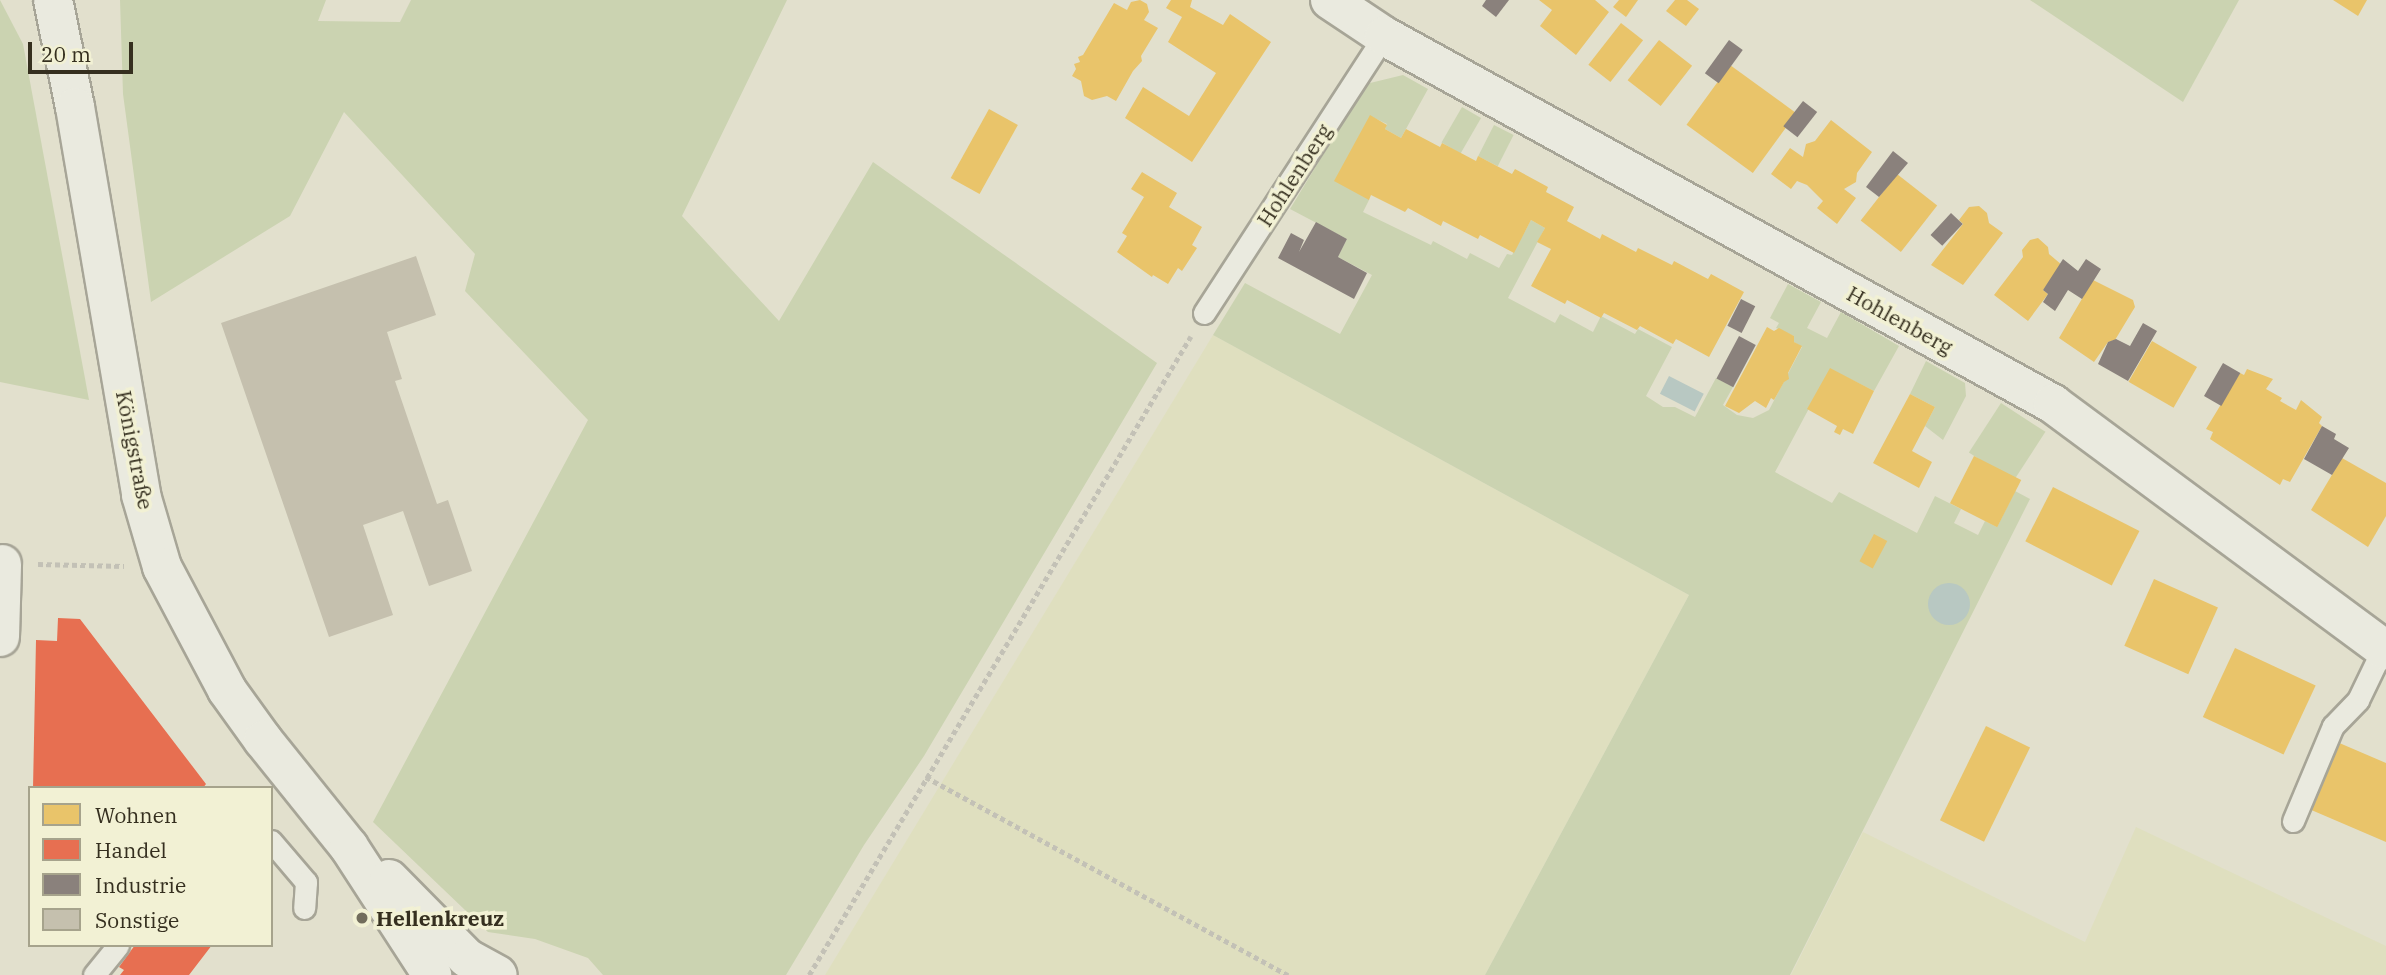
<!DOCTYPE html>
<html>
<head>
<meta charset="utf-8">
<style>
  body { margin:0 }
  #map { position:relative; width:2386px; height:975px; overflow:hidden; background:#e2e0cd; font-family:"IBM Plex Serif",serif }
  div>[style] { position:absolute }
  .farmland>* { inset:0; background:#dfdfbf }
  .green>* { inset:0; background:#cbd3b1; transform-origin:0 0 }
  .water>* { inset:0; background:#b8c8c2; transform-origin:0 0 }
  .round { border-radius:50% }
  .homes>* { inset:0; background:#e9c46a; transform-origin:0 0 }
  .shops>* { inset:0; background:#e76f51 }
  .industry>* { inset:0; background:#8a817c; transform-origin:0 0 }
  .building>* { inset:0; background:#c5c0ae }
  .path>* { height:4.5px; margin-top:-2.25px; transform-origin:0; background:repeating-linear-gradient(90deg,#c3c1b6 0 5px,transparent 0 8.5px) }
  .roads { filter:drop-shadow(2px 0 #a7a597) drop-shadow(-2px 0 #a7a597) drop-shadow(0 2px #a7a597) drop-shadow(0 -2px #a7a597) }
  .lane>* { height:21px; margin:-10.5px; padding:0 10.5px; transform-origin:10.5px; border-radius:10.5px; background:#eaeadf }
  .street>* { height:38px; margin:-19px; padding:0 19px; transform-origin:19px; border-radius:19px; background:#eaeadf }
  .secondary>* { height:38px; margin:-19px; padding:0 19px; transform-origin:19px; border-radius:19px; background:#eaeadf }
  .dots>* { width:19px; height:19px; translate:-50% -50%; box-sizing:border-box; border:4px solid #f2f1d4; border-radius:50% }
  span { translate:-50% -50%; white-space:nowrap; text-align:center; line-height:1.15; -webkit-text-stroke:7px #f2f1d4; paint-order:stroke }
  .street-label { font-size:21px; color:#352f1f }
  .poi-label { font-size:21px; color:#352f1f; font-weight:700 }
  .left { translate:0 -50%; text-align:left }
  .legend { position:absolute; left:28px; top:786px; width:245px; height:161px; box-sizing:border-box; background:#f2f1d4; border:2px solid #a6a38c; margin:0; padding:9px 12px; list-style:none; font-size:21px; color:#352f1f }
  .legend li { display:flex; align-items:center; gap:14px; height:35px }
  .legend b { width:35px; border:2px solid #a6a38c }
  .scale { position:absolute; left:28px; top:42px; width:105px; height:32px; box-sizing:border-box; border:4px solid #352f1f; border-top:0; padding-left:9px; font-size:21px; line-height:24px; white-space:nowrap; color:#352f1f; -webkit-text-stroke:5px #f2f1d4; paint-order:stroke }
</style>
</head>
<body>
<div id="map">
  <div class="farmland">
    <div style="clip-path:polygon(1213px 335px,1689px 595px,1485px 975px,825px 975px)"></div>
    <div style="clip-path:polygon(2136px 827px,2386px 946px,2386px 975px,1791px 975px,1863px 832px,2085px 942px)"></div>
  </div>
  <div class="green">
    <div style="clip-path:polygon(0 0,23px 44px,89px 400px,0 382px)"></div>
    <div style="clip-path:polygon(120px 0,326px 0,318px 21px,400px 22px,411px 0,787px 0,682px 216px,779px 321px,873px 162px,1157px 363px,924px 756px,864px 845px,786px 975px,603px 975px,588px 958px,535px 939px,488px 932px,373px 822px,588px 420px,465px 291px,475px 254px,344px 112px,290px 216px,151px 302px,123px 94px)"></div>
    <div style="clip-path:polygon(2030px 0,2239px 0,2183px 102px)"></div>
    <div style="clip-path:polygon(1403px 75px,1428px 89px,1401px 138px,1385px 129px,1387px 124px,1370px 116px,1369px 200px,1363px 212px,1431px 245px,1433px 241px,1467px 259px,1470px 253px,1499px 268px,1507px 254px,1512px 255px,1531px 220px,1545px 228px,1508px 298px,1555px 323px,1560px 314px,1593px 332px,1601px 316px,1635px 334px,1638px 329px,1672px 347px,1646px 396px,1663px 407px,1675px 407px,1695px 417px,1716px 378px,1733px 387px,1723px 405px,1737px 415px,1753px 418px,1769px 410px,1802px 347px,1794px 342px,1794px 336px,1776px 328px,1779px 323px,1770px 318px,1788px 284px,1821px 302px,1807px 328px,1827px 338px,1841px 312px,1899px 346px,1874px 391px,1830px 369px,1775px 472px,1832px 503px,1839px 492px,1917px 533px,1935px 496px,1961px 509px,1954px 523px,1978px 535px,1985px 521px,1997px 527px,2015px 491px,2030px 499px,1790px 975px,1485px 975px,1689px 595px,1213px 335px,1245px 283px,1340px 334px,1372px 275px,1338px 257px,1347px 239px,1290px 209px,1366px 84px)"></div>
    <div style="left:1462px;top:107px;width:22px;height:41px;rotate:30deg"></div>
    <div style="left:1494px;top:125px;width:22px;height:35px;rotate:27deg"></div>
    <div style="clip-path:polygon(1926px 361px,1965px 383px,1966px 396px,1943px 440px,1925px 426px,1935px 407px,1910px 394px)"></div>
    <div style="left:2001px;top:403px;width:53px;height:59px;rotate:33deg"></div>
  </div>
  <div class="water">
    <div style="left:1669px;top:376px;width:39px;height:20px;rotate:27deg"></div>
    <div class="round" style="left:1928px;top:583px;width:42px;height:42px"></div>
  </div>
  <div class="homes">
    <div style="clip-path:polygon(1140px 0,1147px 4px,1149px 12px,1144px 20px,1158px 28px,1141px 56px,1142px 61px,1133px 71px,1116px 101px,1107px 96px,1092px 100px,1084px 96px,1081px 81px,1072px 76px,1076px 69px,1074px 64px,1080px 62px,1078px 57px,1083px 55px,1114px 3px,1127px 10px,1131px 2px)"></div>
    <div style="clip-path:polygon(1171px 0,1192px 0,1190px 7px,1223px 25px,1230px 14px,1271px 42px,1192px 162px,1125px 118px,1143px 87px,1189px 116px,1216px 73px,1168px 42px,1182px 17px,1166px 8px)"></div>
    <div style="clip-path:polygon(1539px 0,1595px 0,1609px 12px,1576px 55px,1540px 26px,1552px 10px)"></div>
    <div style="clip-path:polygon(1619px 0,1638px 0,1626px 17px,1613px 7px)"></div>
    <div style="clip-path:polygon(1675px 0,1687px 0,1699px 9px,1686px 26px,1666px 11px)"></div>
    <div style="clip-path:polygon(2333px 0,2367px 0,2358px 16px)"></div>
    <div style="left:1621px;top:23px;width:28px;height:53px;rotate:38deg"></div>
    <div style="left:1659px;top:40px;width:42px;height:51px;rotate:38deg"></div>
    <div style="left:1730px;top:65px;width:82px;height:74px;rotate:36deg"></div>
    <div style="left:989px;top:109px;width:33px;height:79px;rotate:29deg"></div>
    <div style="clip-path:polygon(1370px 115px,1387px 125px,1385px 129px,1401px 138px,1406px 129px,1440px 147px,1442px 143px,1476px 161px,1478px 156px,1512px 174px,1515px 169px,1548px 187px,1546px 192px,1574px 207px,1567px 221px,1600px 239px,1602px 234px,1636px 252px,1638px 248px,1672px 265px,1674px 261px,1708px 279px,1711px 274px,1744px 292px,1709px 357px,1676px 339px,1673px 344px,1640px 326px,1637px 330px,1604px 313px,1601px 318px,1567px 300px,1565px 304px,1531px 286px,1551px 249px,1537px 242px,1545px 228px,1531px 220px,1514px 253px,1480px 235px,1478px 239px,1443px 221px,1441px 226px,1408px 208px,1405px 212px,1371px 195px,1369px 200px,1334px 181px)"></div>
    <div style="clip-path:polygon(1831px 120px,1872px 152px,1857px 173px,1856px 182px,1844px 189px,1856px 198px,1837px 224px,1817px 208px,1823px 201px,1807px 185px,1797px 181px,1791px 189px,1771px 174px,1790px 148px,1803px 157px,1806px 144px,1815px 141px)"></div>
    <div style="clip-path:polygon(1142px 172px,1177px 193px,1169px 207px,1202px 227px,1192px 245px,1197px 248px,1182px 271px,1178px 268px,1168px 284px,1153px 275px,1152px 277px,1117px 252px,1127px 236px,1122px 233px,1144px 197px,1131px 189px)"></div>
    <div style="left:1897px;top:174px;width:51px;height:59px;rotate:38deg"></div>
    <div style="clip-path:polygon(1979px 206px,1987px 213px,1989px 223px,2003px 233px,1963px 285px,1931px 265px,1963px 224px,1959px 220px,1969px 207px)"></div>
    <div style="clip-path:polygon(2038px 238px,2048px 247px,2049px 254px,2062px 265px,2043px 290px,2048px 294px,2028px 321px,1994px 295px,2023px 257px,2022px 250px,2030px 240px)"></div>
    <div style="clip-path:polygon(2093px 280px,2133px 300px,2135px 307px,2115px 340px,2108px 342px,2094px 362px,2059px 338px)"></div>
    <div style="clip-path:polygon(1767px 327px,1774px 331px,1779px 328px,1794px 336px,1794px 342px,1802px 346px,1788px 373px,1789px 379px,1784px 382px,1774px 400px,1771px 398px,1766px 408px,1755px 401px,1739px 413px,1725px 406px)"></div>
    <div style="left:2152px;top:341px;width:52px;height:47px;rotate:30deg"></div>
    <div style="clip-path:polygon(1830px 368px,1874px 391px,1853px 434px,1843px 429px,1840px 435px,1834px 432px,1837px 426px,1807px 409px)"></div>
    <div style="clip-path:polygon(2247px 369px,2273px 379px,2266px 389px,2282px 398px,2280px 401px,2296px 410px,2301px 400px,2322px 417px,2319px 423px,2322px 426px,2290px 482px,2283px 479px,2280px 485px,2210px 439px,2213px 432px,2206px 429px,2240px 373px,2244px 375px)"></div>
    <div style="clip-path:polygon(1910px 394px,1935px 407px,1912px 451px,1932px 462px,1919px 488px,1873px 463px)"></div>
    <div style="left:1974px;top:456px;width:53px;height:53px;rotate:27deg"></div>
    <div style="clip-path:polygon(2342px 458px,2386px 483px,2386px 516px,2368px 547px,2311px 510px)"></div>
    <div style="left:2053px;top:487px;width:97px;height:61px;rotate:27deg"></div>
    <div style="left:1874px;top:534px;width:15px;height:31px;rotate:28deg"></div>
    <div style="left:2154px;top:579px;width:70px;height:73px;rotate:24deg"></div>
    <div style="left:2235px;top:648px;width:89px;height:76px;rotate:25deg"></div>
    <div style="left:1986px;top:726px;width:49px;height:105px;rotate:26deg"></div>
    <div style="clip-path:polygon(2337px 742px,2386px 763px,2386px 842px,2309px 809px)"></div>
  </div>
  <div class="shops">
    <div style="clip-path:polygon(58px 618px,80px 619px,206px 784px,203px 788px,33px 788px,36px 640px,57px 641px)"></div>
    <div style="clip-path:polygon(135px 945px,212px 945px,189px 975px,120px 975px,124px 970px,119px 967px)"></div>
  </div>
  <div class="industry">
    <div style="clip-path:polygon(1486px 0,1509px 0,1496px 17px,1482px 6px)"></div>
    <div style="left:1729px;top:40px;width:17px;height:41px;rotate:36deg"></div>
    <div style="left:1803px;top:101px;width:18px;height:32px;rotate:38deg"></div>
    <div style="clip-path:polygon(1893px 151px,1908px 163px,1879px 197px,1866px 187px)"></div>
    <div style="left:1951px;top:213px;width:16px;height:30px;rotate:43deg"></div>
    <div style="clip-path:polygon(1316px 222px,1347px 239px,1338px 257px,1367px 273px,1354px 299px,1278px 258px,1291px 233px,1304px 240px,1299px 252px)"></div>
    <div style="clip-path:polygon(2063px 259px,2078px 271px,2086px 259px,2101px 269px,2082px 299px,2068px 290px,2055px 311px,2043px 302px,2048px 294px,2043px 290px)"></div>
    <div style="left:1741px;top:299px;width:16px;height:30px;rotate:27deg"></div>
    <div style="clip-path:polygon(2143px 323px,2157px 331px,2128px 381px,2098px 364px,2108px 342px,2116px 339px,2130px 346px)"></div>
    <div style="left:1739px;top:336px;width:19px;height:48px;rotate:28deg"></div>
    <div style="left:2223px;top:363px;width:20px;height:38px;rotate:30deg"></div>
    <div style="clip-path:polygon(2322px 426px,2336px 434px,2334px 439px,2349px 448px,2332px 475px,2304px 459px)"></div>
  </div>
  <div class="building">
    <div style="clip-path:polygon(416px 256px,436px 315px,387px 332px,402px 379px,395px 381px,437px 504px,448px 500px,472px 571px,429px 586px,403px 511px,363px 525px,393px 615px,329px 637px,221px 323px)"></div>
  </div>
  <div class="path">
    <div style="left:38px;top:564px;width:86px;rotate:1.3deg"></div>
    <div style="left:926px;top:777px;width:413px;rotate:28.7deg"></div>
    <div style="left:809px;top:975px;width:744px;rotate:-59.13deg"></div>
  </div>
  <div class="roads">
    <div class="lane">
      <div style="left:1204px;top:313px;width:330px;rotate:-57deg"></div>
      <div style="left:2293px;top:821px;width:103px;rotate:-67.2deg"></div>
      <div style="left:2333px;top:726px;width:36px;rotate:-46deg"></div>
      <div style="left:2358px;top:700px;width:58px;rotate:-64.3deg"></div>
      <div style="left:271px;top:841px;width:54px;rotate:49.5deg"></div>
      <div style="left:306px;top:882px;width:26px;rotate:94deg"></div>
      <div style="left:94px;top:975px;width:38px;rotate:-51deg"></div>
    </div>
    <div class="street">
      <div style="left:1330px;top:0;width:65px;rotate:33.7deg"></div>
      <div style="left:1384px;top:36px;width:764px;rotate:28.81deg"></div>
      <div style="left:2053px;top:404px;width:414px;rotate:36.5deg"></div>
      <div style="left:0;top:637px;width:73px;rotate:-88.4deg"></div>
    </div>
    <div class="secondary">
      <div style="left:53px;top:0;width:109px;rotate:78.4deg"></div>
      <div style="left:75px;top:107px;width:394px;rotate:80.3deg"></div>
      <div style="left:141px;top:495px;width:75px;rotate:73.7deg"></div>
      <div style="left:162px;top:567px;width:139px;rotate:62.1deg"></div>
      <div style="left:227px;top:690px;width:62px;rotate:54.2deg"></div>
      <div style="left:263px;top:740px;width:137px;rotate:51.2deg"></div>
      <div style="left:349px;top:847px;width:153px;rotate:57deg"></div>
      <div style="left:389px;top:879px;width:111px;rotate:45.4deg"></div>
      <div style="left:467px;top:958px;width:35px;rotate:29deg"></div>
    </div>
  </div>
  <div class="dots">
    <div style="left:362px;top:918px;background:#726d5c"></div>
  </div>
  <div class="street-label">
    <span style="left:1294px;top:175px;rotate:-57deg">Hohlenberg</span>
    <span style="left:1900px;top:320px;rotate:29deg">Hohlenberg</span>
    <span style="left:135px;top:450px;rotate:79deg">Königstraße</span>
  </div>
  <div class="poi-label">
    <span class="left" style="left:376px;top:918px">Hellenkreuz</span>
  </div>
  <ul class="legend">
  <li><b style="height:19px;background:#e9c46a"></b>Wohnen</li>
  <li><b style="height:19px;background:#e76f51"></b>Handel</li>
  <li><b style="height:19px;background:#8a817c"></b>Industrie</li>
  <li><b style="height:19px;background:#c5c0ae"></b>Sonstige</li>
  </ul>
  <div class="scale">20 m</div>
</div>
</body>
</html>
